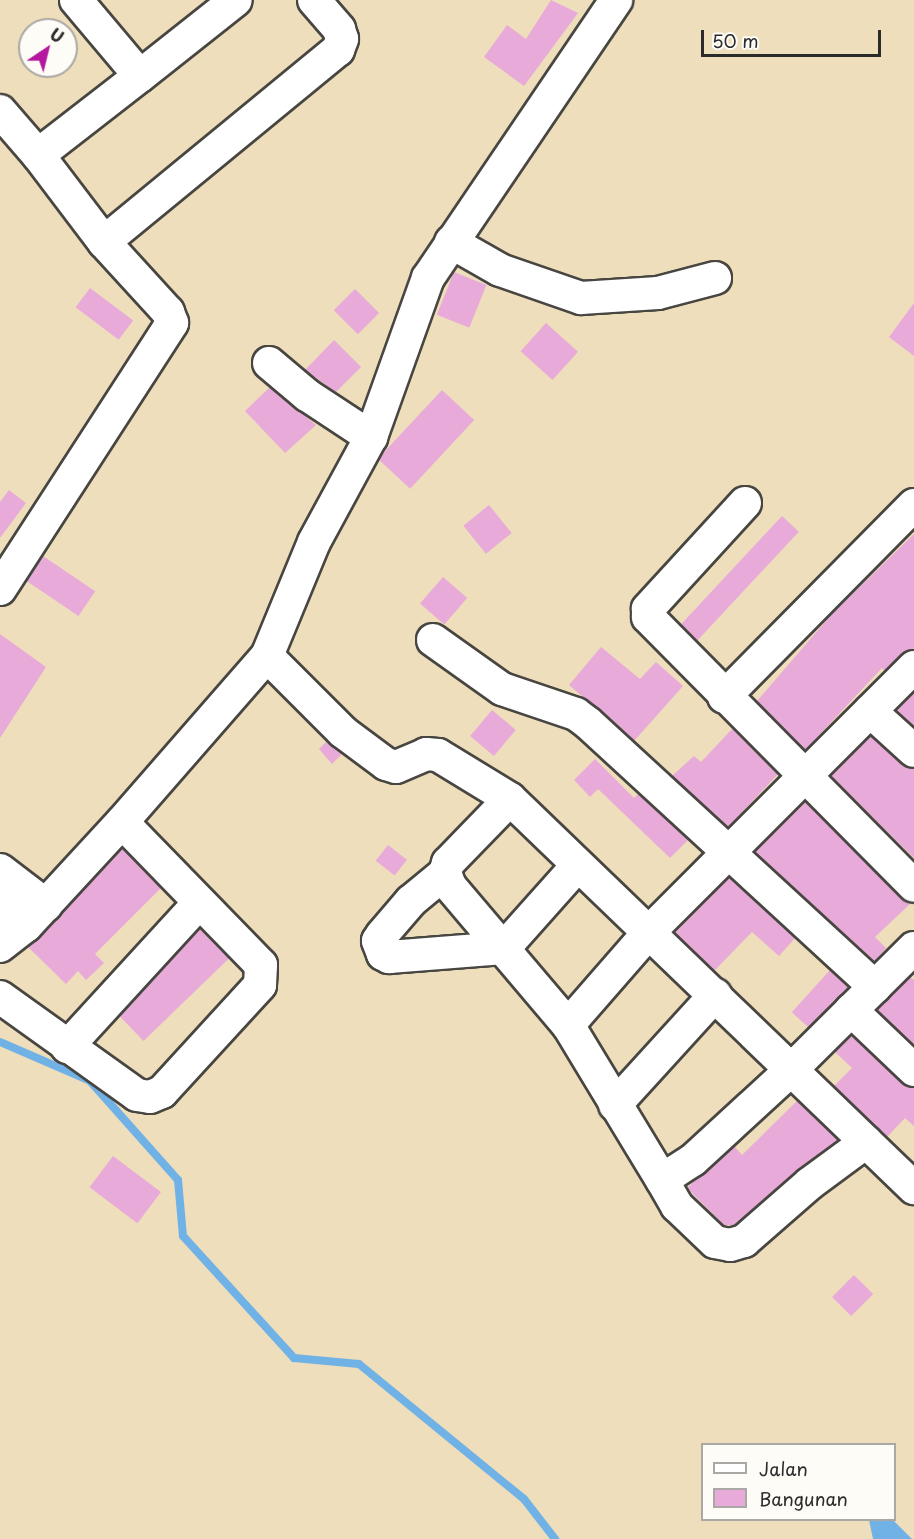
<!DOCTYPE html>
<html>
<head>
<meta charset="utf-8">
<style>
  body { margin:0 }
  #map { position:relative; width:914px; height:1539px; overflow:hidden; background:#eedebc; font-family:"Playpen Sans",sans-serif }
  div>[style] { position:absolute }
  .water>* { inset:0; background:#70b2e5 }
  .stream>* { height:8px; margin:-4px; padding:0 4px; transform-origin:4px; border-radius:4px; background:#70b2e5 }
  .building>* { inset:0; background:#e8aad8; transform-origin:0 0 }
  .roads { filter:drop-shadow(2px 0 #484641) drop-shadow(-2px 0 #484641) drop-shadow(0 2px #484641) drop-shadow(0 -2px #484641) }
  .minor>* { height:32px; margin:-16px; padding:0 16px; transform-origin:16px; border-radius:16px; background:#fff }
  span { translate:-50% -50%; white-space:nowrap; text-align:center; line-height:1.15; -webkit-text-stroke:4.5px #fdfcf7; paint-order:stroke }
  .legend { position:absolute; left:701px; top:1443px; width:195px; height:78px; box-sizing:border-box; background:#fdfcf7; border:2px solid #a9a8a5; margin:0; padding:8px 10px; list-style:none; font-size:18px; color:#2b2b2b }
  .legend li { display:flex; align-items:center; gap:12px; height:30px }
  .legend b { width:30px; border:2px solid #a9a8a5 }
  .north { position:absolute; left:18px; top:18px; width:60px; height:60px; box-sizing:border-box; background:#fdfcf7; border:2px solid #a9a8a5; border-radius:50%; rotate:35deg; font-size:16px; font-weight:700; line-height:24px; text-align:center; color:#2b2b2b }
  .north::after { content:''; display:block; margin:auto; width:21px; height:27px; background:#b5179e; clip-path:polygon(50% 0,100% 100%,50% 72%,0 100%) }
  .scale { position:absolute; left:701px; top:30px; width:180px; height:27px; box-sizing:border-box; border:3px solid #2b2b2b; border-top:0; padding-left:8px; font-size:18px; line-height:21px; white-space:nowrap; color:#2b2b2b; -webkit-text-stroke:4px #fdfcf7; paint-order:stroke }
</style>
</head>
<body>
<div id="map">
  <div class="water">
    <div style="clip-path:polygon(869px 1520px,893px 1520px,912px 1539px,873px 1539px)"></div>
  </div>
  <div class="stream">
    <div style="left:0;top:1042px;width:98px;rotate:23.4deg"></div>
    <div style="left:90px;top:1081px;width:132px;rotate:48.4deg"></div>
    <div style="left:178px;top:1180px;width:56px;rotate:84.9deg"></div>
    <div style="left:183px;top:1236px;width:165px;rotate:47.7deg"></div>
    <div style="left:294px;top:1358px;width:65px;rotate:5.3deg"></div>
    <div style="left:359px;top:1364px;width:213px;rotate:39.3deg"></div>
    <div style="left:524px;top:1499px;width:51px;rotate:52.2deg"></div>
  </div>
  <div class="building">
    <div style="clip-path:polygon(551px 0,578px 13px,524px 86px,484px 57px,507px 25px,526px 39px)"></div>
    <div style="left:454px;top:272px;width:35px;height:46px;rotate:22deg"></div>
    <div style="left:90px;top:288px;width:54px;height:24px;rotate:37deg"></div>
    <div style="left:355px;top:289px;width:34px;height:30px;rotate:45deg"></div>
    <div style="clip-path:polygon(914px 303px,914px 356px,889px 337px)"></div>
    <div style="left:546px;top:323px;width:43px;height:38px;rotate:42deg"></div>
    <div style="clip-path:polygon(334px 340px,361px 367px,336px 392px,305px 370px)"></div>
    <div style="clip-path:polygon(270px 387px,316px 425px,285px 453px,245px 411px)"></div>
    <div style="left:442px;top:390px;width:44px;height:94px;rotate:43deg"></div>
    <div style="clip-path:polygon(9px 490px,26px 503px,0 538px,0 502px)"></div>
    <div style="left:489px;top:505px;width:36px;height:33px;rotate:51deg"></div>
    <div style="left:782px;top:516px;width:23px;height:149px;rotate:43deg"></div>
    <div style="clip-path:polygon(914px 534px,914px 650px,902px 654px,885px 671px,882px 668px,805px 750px,757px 701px,831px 615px)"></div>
    <div style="left:43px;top:556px;width:63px;height:30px;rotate:34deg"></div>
    <div style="left:443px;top:577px;width:32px;height:35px;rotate:41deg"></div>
    <div style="clip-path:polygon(0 634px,46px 667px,0 738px)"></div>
    <div style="clip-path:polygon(601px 647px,640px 679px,656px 662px,683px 686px,634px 741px,569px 685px)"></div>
    <div style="clip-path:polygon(914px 692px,914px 727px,897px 711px)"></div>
    <div style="left:492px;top:710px;width:31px;height:34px;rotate:40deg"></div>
    <div style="clip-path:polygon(733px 728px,778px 774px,728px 827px,672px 776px,694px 756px,701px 762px)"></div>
    <div style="clip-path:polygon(871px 736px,902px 764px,914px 768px,914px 858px,831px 776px)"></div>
    <div style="clip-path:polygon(327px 741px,342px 754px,332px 764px,319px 749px)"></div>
    <div style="clip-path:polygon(595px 759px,634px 798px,638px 794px,688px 840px,670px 858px,598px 789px,590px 797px,574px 780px)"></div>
    <div style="clip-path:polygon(806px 802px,910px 904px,875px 937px,886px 948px,874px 962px,755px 852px)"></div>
    <div style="left:388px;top:845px;width:24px;height:20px;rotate:38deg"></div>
    <div style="clip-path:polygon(122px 848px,161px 888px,95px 954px,104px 963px,86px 980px,78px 971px,66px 984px,28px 947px)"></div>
    <div style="clip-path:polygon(729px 877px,795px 938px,779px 956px,752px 932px,714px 971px,675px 933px)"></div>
    <div style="left:200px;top:928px;width:42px;height:119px;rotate:46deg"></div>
    <div style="left:830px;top:970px;width:25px;height:57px;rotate:42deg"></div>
    <div style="clip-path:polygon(910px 977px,914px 980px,914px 1045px,877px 1010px)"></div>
    <div style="clip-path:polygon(852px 1035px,902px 1083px,914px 1087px,914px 1126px,905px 1118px,887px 1137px,834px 1086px,852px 1068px,835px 1052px)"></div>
    <div style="clip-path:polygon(797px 1101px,838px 1140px,735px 1225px,724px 1225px,687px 1188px,734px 1146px,742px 1155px)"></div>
    <div style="left:113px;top:1156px;width:60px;height:39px;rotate:37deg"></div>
    <div style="left:854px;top:1275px;width:27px;height:31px;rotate:45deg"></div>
  </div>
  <div class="roads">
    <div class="minor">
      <div style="left:76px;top:0;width:99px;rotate:49.9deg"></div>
      <div style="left:140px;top:76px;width:122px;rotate:-38.4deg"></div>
      <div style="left:0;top:111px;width:58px;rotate:49.2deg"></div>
      <div style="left:104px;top:242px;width:303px;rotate:-39.4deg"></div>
      <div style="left:338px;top:50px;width:12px;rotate:-70deg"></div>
      <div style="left:342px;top:39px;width:10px;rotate:-107deg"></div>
      <div style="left:339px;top:29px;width:38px;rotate:-131deg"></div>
      <div style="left:451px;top:242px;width:56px;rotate:29.7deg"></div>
      <div style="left:500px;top:270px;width:86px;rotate:19.1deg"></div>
      <div style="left:581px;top:298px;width:77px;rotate:-3.7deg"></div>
      <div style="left:658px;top:293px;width:59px;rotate:-14.7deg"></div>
      <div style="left:269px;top:363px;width:50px;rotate:40.1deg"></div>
      <div style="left:307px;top:395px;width:77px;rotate:33.3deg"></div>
      <div style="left:745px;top:503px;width:144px;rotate:132.5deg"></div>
      <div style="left:648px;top:609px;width:8px;rotate:90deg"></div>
      <div style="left:648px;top:617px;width:378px;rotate:45.3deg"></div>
      <div style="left:0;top:589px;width:317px;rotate:-57.1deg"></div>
      <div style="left:172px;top:323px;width:12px;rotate:-110deg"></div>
      <div style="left:168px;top:312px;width:95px;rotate:-132.4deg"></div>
      <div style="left:104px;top:242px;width:109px;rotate:-127.2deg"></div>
      <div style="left:38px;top:155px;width:129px;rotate:-37.8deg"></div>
      <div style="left:433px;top:640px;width:85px;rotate:35.4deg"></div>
      <div style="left:502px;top:689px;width:78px;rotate:18.7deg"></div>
      <div style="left:576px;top:714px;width:15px;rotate:37deg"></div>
      <div style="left:588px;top:723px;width:390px;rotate:42.6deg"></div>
      <div style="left:267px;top:656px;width:107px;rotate:45deg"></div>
      <div style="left:343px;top:732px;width:54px;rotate:36.7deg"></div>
      <div style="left:386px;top:764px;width:10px;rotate:17deg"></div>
      <div style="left:396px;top:767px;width:33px;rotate:-23deg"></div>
      <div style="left:426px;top:754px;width:12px;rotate:5deg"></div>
      <div style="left:438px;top:755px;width:84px;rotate:31.4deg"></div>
      <div style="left:510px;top:799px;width:561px;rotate:43.92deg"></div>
      <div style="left:914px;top:667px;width:373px;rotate:135deg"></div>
      <div style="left:650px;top:931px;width:125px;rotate:131.1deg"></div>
      <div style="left:568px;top:1025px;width:181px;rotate:58.8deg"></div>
      <div style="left:662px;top:1180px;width:37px;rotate:-33deg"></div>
      <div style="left:693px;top:1160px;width:133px;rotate:-42.6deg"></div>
      <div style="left:791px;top:1070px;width:173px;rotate:-44.8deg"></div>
      <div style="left:724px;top:697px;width:270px;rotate:-45.3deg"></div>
      <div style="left:870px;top:711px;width:59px;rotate:42.3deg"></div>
      <div style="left:510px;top:799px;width:89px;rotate:134.1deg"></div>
      <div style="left:448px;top:863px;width:10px;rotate:107deg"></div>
      <div style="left:445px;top:873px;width:14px;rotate:69deg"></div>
      <div style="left:450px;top:886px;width:182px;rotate:49.7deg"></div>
      <div style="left:0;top:870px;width:58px;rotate:37.3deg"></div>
      <div style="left:445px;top:873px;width:44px;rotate:140.5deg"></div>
      <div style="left:411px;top:901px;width:45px;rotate:130.5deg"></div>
      <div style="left:382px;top:935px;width:7px;rotate:124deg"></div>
      <div style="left:378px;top:941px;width:14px;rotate:69deg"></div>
      <div style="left:383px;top:954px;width:7px;rotate:27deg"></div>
      <div style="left:389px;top:957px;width:115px;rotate:-4.5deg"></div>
      <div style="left:504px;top:948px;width:110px;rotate:-48.3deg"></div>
      <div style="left:0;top:905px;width:33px;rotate:39deg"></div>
      <div style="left:0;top:946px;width:33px;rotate:-38deg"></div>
      <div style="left:26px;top:926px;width:142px;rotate:-47.3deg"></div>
      <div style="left:122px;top:822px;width:220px;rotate:-48.9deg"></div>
      <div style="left:267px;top:656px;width:123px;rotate:-67.6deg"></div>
      <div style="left:314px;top:542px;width:119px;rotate:-61.5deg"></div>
      <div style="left:371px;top:437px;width:169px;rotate:-70.3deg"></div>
      <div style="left:428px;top:278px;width:336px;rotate:-55.9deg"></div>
      <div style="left:0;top:997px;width:168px;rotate:35.6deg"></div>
      <div style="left:137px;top:1095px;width:13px;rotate:9deg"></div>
      <div style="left:150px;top:1097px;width:13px;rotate:-23deg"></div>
      <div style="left:162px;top:1092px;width:145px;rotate:-47.5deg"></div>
      <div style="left:260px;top:985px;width:20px;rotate:-87deg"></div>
      <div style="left:261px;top:965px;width:199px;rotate:-134.2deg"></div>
      <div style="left:851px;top:1010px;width:87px;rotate:43.6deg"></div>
      <div style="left:67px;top:1047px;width:195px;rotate:-47.5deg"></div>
      <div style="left:615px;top:1105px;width:149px;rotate:-47.7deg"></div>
      <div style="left:662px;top:1180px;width:30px;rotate:60deg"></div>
      <div style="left:677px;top:1206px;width:52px;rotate:43.5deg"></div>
      <div style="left:715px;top:1242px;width:15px;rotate:11deg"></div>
      <div style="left:730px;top:1245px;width:15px;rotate:-16deg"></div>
      <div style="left:744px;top:1241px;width:86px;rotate:-41.2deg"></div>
      <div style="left:809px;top:1184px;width:71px;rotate:-36.4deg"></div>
    </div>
  </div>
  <ul class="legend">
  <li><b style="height:8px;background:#fff"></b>Jalan</li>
  <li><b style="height:16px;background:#e8aad8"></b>Bangunan</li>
  </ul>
  <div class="north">U</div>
  <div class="scale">50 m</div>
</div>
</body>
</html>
